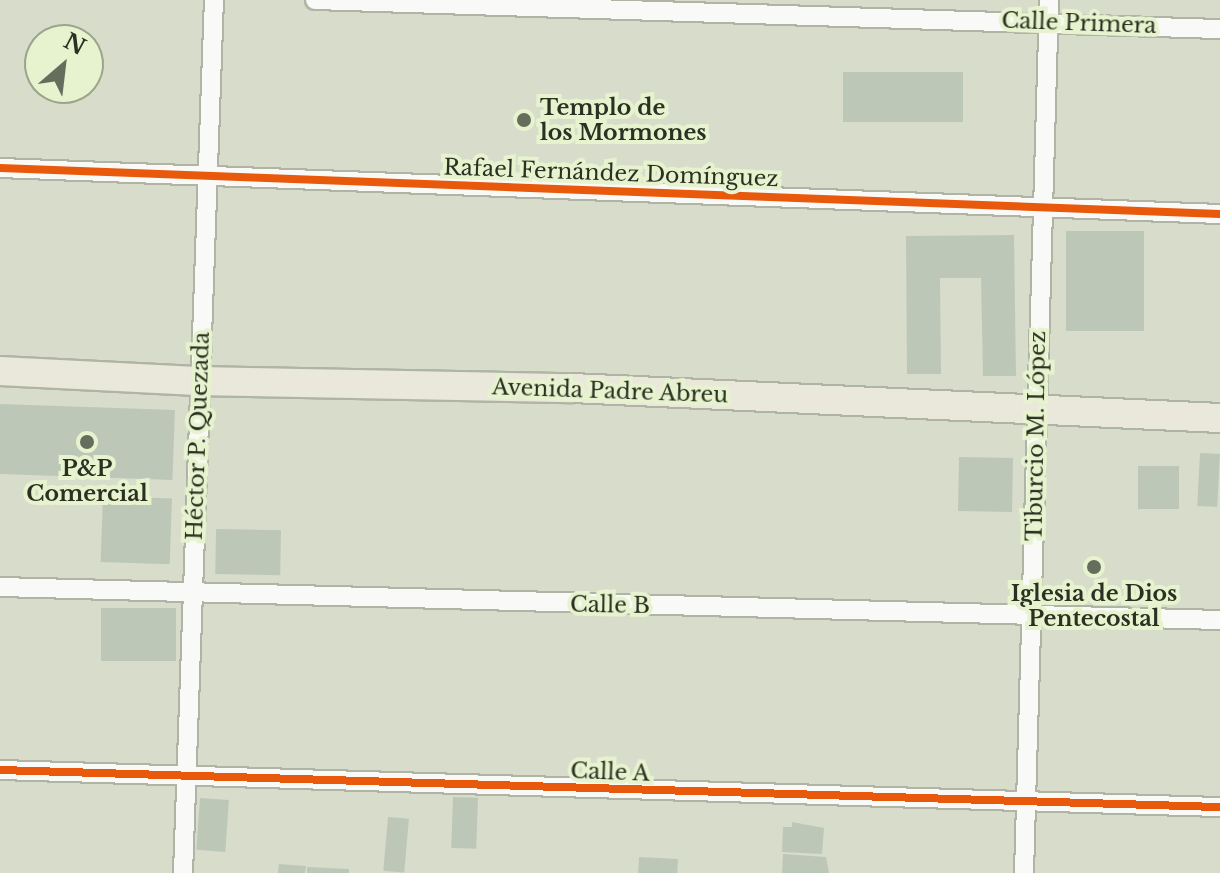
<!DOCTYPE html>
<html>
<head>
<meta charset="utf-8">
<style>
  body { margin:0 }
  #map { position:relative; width:1220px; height:873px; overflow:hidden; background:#d7ddca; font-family:"Libre Baskerville",serif }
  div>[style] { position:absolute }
  .building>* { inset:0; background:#bdc7b8; transform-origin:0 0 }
  .roads { filter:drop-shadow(2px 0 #afb4a5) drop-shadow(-2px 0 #afb4a5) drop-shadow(0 2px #afb4a5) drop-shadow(0 -2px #afb4a5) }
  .minor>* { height:18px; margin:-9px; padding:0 9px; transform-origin:9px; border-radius:9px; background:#f9faf7 }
  .primary>* { height:28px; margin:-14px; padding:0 14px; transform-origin:14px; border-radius:14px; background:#eae8da }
  .cycleway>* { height:8px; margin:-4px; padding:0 4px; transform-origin:4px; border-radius:4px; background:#e8590c }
  .dots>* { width:22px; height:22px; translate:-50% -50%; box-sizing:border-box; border:4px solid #e7f2cf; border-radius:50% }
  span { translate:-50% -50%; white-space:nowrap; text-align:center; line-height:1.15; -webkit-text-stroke:8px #e7f2cf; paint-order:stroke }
  .street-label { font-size:22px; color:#2b3022 }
  .poi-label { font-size:22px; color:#2b3022; font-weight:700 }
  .left { translate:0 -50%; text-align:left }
  .north { position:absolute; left:24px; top:24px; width:80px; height:80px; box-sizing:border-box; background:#e7f2cf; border:2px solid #9ca48a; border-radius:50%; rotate:28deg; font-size:22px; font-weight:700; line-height:32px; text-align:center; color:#2b3022 }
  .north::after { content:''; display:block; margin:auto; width:28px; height:36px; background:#676d5d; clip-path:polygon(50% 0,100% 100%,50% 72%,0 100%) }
</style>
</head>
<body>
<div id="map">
  <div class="building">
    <div style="left:843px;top:72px;width:120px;height:50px"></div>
    <div style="left:1066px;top:231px;width:78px;height:100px"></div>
    <div style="clip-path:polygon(1014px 235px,1016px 376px,983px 376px,981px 278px,940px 278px,941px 374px,907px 374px,906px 236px)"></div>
    <div style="left:0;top:404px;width:175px;height:70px;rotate:2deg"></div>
    <div style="left:1200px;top:453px;width:20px;height:53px;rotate:3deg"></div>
    <div style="left:959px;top:457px;width:54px;height:54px;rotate:1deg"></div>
    <div style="left:1138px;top:466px;width:41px;height:43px"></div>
    <div style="left:103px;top:496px;width:69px;height:66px;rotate:2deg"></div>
    <div style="left:216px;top:529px;width:65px;height:45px;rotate:1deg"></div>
    <div style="left:101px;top:608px;width:75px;height:53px"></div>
    <div style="left:453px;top:797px;width:25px;height:51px;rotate:2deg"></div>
    <div style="left:200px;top:798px;width:29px;height:52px;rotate:4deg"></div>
    <div style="left:388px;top:817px;width:21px;height:54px;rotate:5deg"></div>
    <div style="clip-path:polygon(792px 822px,824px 828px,822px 854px,782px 852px,783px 827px,792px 827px)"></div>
    <div style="clip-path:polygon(783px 854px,826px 857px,829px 873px,782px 873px)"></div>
    <div style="left:639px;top:857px;width:39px;height:16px;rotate:3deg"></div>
    <div style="clip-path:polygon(279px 864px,306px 866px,305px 873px,278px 873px)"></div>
    <div style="clip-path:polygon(307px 867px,349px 869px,349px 873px,307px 873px)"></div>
  </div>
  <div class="roads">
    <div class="minor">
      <div style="left:315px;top:0;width:905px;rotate:1.84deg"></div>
      <div style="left:0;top:168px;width:1221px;rotate:2.16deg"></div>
      <div style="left:0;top:587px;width:1220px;rotate:1.55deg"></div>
      <div style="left:0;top:770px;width:1221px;rotate:1.74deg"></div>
      <div style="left:183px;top:873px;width:874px;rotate:-87.97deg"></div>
      <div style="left:1024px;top:873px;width:873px;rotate:-88.36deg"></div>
    </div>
    <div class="primary">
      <div style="left:0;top:371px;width:197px;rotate:2.9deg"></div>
      <div style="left:197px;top:381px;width:375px;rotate:1.1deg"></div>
      <div style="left:572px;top:388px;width:649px;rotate:2.65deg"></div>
    </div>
  </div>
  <div class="cycleway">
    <div style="left:0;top:168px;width:1221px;rotate:2.16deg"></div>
    <div style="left:0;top:770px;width:1221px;rotate:1.74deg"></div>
  </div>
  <div class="dots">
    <div style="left:524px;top:120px;background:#676d5d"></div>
    <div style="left:87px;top:442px;background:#676d5d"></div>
    <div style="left:1094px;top:567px;background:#676d5d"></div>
  </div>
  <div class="street-label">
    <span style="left:1079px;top:23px;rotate:2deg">Calle Primera</span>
    <span style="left:611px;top:173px;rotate:2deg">Rafael Fernández Domínguez</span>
    <span style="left:610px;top:391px;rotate:2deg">Avenida Padre Abreu</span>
    <span style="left:198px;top:436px;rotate:-88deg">Héctor P. Quezada</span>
    <span style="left:1036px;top:436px;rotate:-89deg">Tiburcio M. López</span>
    <span style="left:610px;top:605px;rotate:1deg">Calle B</span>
    <span style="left:610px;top:772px;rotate:2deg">Calle A</span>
  </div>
  <div class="poi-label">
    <span class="left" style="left:540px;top:120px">Templo de<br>los Mormones</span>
    <span style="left:87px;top:481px">P&amp;P<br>Comercial</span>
    <span style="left:1094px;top:606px">Iglesia de Dios<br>Pentecostal</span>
  </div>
  <div class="north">N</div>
</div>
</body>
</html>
